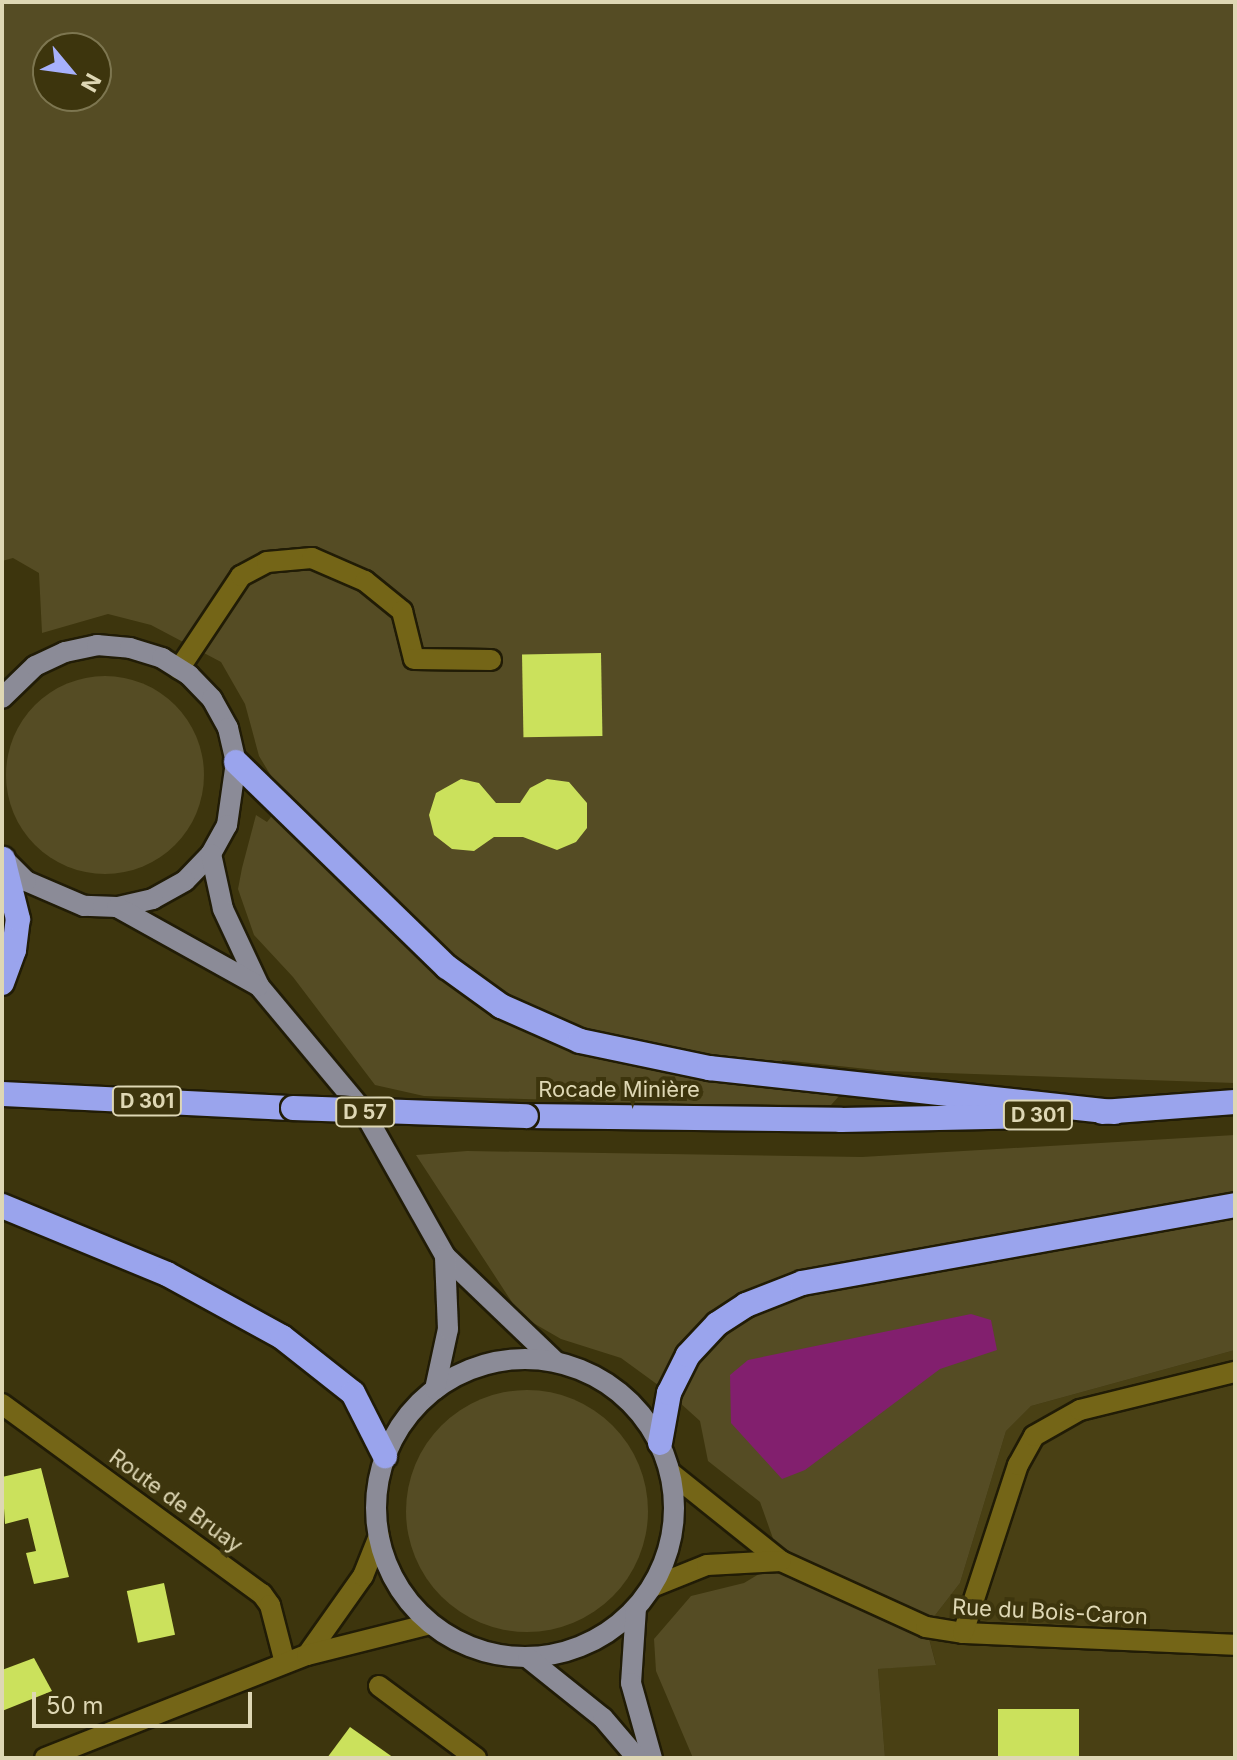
<!DOCTYPE html>
<html>
<head>
<meta charset="utf-8">
<style>
  body { margin:0 }
  #map { position:relative; width:1237px; height:1760px; overflow:hidden; background:#3d350d; font-family:Inter,sans-serif }
  div>[style] { position:absolute }
  .built>* { inset:0; background:#494014 }
  .green>* { inset:0; background:#554c24 }
  .round { border-radius:50% }
  .water>* { inset:0; background:#821f6e }
  .building>* { inset:0; background:#cbe15c; transform-origin:0 0 }
  .roads { filter:drop-shadow(2px 0 #211c06) drop-shadow(-2px 0 #211c06) drop-shadow(0 2px #211c06) drop-shadow(0 -2px #211c06) }
  .minor>* { height:20px; margin:-10px; padding:0 10px; transform-origin:10px; border-radius:10px; background:#746517 }
  .major>* { height:20px; margin:-10px; padding:0 10px; transform-origin:10px; border-radius:10px; background:#8b8b97 }
  .major>.ring { margin:-10px; padding:0; box-sizing:content-box; background:none; border:20px solid #8b8b97; border-radius:50% }
  .highway>* { height:24px; margin:-12px; padding:0 12px; transform-origin:12px; border-radius:12px; background:#9aa4ed }
  .bridges { filter:drop-shadow(2px 0 #211c06) drop-shadow(-2px 0 #211c06) drop-shadow(0 2px #211c06) drop-shadow(0 -2px #211c06) }
  .highway-bridge>* { height:24px; margin:-12px; padding:0 12px; transform-origin:12px; border-radius:12px; background:#9aa4ed }
  span { translate:-50% -50%; white-space:nowrap; text-align:center; line-height:1.15; -webkit-text-stroke:8px #3d350d; paint-order:stroke }
  .shield-label span { padding:2px 6px; background:#3d350d; border:2px solid; border-radius:6px; -webkit-text-stroke-width:0 }
  .shield-label { font-size:20px; color:#ded7b4; font-weight:700 }
  .street-label { font-size:22px; color:#ded7b4 }
  .frame { position:absolute; inset:0; border:4px solid #ded7b4; pointer-events:none }
  .north { position:absolute; left:32px; top:32px; width:80px; height:80px; box-sizing:border-box; background:#3d350d; border:2px solid #7d7650; border-radius:50%; rotate:119deg; font-size:22px; font-weight:700; line-height:32px; text-align:center; color:#ded7b4 }
  .north::after { content:''; display:block; margin:auto; width:28px; height:36px; background:#a7b1fc; clip-path:polygon(50% 0,100% 100%,50% 72%,0 100%) }
  .scale { position:absolute; left:32px; top:1692px; width:220px; height:36px; box-sizing:border-box; border:4px solid #ded7b4; border-top:0; padding-left:10px; font-size:24px; line-height:28px; white-space:nowrap; color:#ded7b4; -webkit-text-stroke:6px #3d350d; paint-order:stroke }
</style>
</head>
<body>
<div id="map">
  <div class="built">
    <div style="clip-path:polygon(1235px 1350px,1235px 1758px,885px 1758px,878px 1669px,936px 1664px,926px 1627px,960px 1583px,1006px 1431px,1031px 1406px)"></div>
  </div>
  <div class="green">
    <div style="clip-path:polygon(evenodd,2px 2px,1235px 2px,1235px 1083px,886px 1071px,782px 1060px,793px 1089px,840px 1095px,831px 1105px,683px 1104px,424px 1096px,375px 1085px,293px 977px,254px 935px,238px 889px,242px 868px,256px 815px,267px 822px,285px 799px,259px 756px,245px 704px,221px 662px,151px 625px,108px 614px,42px 633px,39px 573px,13px 558px,2px 561px,2px 2px,48px 48px,96px 48px,96px 96px,48px 96px,48px 48px)"></div>
    <div class="round" style="left:6px;top:676px;width:198px;height:198px"></div>
    <div style="clip-path:polygon(1235px 1135px,1235px 1350px,1031px 1406px,1006px 1431px,960px 1583px,926px 1627px,936px 1665px,878px 1669px,885px 1758px,693px 1758px,656px 1671px,654px 1639px,691px 1596px,744px 1583px,781px 1561px,760px 1502px,708px 1461px,700px 1421px,669px 1393px,621px 1358px,561px 1339px,521px 1316px,416px 1155px,467px 1151px,862px 1157px)"></div>
    <div class="round" style="left:406px;top:1390px;width:242px;height:242px"></div>
  </div>
  <div class="water">
    <div style="clip-path:polygon(971px 1314px,991px 1320px,997px 1350px,940px 1369px,805px 1470px,782px 1479px,731px 1423px,730px 1375px,748px 1360px)"></div>
  </div>
  <div class="building">
    <div style="left:601px;top:653px;width:83px;height:79px;rotate:89deg"></div>
    <div style="clip-path:polygon(461px 779px,479px 783px,496px 803px,520px 803px,530px 788px,547px 779px,569px 782px,587px 803px,587px 828px,576px 842px,557px 850px,523px 837px,494px 837px,474px 851px,452px 849px,434px 835px,429px 815px,436px 793px)"></div>
    <div style="clip-path:polygon(41px 1468px,69px 1577px,34px 1584px,26px 1553px,36px 1551px,28px 1518px,5px 1524px,2px 1477px)"></div>
    <div style="left:164px;top:1583px;width:53px;height:38px;rotate:78deg"></div>
    <div style="clip-path:polygon(34px 1658px,52px 1691px,2px 1711px,2px 1670px)"></div>
    <div style="left:998px;top:1709px;width:81px;height:49px"></div>
    <div style="clip-path:polygon(350px 1727px,394px 1758px,327px 1758px)"></div>
  </div>
  <div class="roads">
    <div class="minor">
      <div style="left:179px;top:669px;width:112px;rotate:-56.3deg"></div>
      <div style="left:241px;top:576px;width:30px;rotate:-28deg"></div>
      <div style="left:267px;top:562px;width:45px;rotate:-5.1deg"></div>
      <div style="left:312px;top:558px;width:58px;rotate:23.5deg"></div>
      <div style="left:365px;top:581px;width:48px;rotate:39deg"></div>
      <div style="left:402px;top:611px;width:49px;rotate:76deg"></div>
      <div style="left:414px;top:659px;width:77px;rotate:0.7deg"></div>
      <div style="left:2px;top:1404px;width:322px;rotate:36.2deg"></div>
      <div style="left:262px;top:1594px;width:14px;rotate:54deg"></div>
      <div style="left:270px;top:1605px;width:60px;rotate:75.5deg"></div>
      <div style="left:671px;top:1473px;width:141px;rotate:38.7deg"></div>
      <div style="left:781px;top:1561px;width:159px;rotate:24.5deg"></div>
      <div style="left:926px;top:1627px;width:37px;rotate:9deg"></div>
      <div style="left:963px;top:1633px;width:272px;rotate:2.5deg"></div>
      <div style="left:652px;top:1587px;width:59px;rotate:-21.8deg"></div>
      <div style="left:707px;top:1565px;width:74px;rotate:-3.1deg"></div>
      <div style="left:963px;top:1633px;width:177px;rotate:-71.9deg"></div>
      <div style="left:1018px;top:1465px;width:33px;rotate:-61deg"></div>
      <div style="left:1034px;top:1436px;width:53px;rotate:-29.5deg"></div>
      <div style="left:1080px;top:1410px;width:160px;rotate:-13.8deg"></div>
      <div style="left:307px;top:1655px;width:97px;rotate:-54.7deg"></div>
      <div style="left:363px;top:1576px;width:43px;rotate:-68.2deg"></div>
      <div style="left:379px;top:1686px;width:121px;rotate:36.6deg"></div>
      <div style="left:45px;top:1758px;width:282px;rotate:-21.5deg"></div>
      <div style="left:307px;top:1655px;width:127px;rotate:-14.1deg"></div>
    </div>
    <div class="major">
      <div style="left:2px;top:698px;width:46px;rotate:-44.1deg"></div>
      <div style="left:35px;top:666px;width:33px;rotate:-25deg"></div>
      <div style="left:65px;top:652px;width:33px;rotate:-12deg"></div>
      <div style="left:97px;top:645px;width:33px;rotate:5deg"></div>
      <div style="left:130px;top:648px;width:34px;rotate:17deg"></div>
      <div style="left:162px;top:658px;width:32px;rotate:32deg"></div>
      <div style="left:189px;top:675px;width:33px;rotate:46deg"></div>
      <div style="left:212px;top:699px;width:33px;rotate:61deg"></div>
      <div style="left:228px;top:728px;width:35px;rotate:77deg"></div>
      <div style="left:236px;top:762px;width:64px;rotate:98.1deg"></div>
      <div style="left:227px;top:825px;width:33px;rotate:119deg"></div>
      <div style="left:211px;top:854px;width:37px;rotate:134deg"></div>
      <div style="left:185px;top:881px;width:37px;rotate:151deg"></div>
      <div style="left:153px;top:899px;width:37px;rotate:167deg"></div>
      <div style="left:117px;top:907px;width:33px;rotate:-178deg"></div>
      <div style="left:84px;top:906px;width:63px;rotate:-156.7deg"></div>
      <div style="left:26px;top:881px;width:34px;rotate:-135deg"></div>
      <div style="left:211px;top:854px;width:56px;rotate:77.7deg"></div>
      <div style="left:223px;top:909px;width:85px;rotate:64.9deg"></div>
      <div style="left:259px;top:986px;width:164px;rotate:50.2deg"></div>
      <div style="left:364px;top:1112px;width:165px;rotate:60.6deg"></div>
      <div style="left:445px;top:1256px;width:152px;rotate:43.7deg"></div>
      <div style="left:117px;top:907px;width:162px;rotate:29.1deg"></div>
      <div class="ring" style="left:376px;top:1359px;width:278px;height:278px"></div>
      <div style="left:435px;top:1389px;width:61px;rotate:-77.8deg"></div>
      <div style="left:448px;top:1329px;width:73px;rotate:-92.4deg"></div>
      <div style="left:636px;top:1608px;width:75px;rotate:93.8deg"></div>
      <div style="left:631px;top:1683px;width:78px;rotate:74.4deg"></div>
      <div style="left:528px;top:1658px;width:96px;rotate:38.7deg"></div>
      <div style="left:603px;top:1718px;width:52px;rotate:49.6deg"></div>
    </div>
    <div class="highway">
      <div style="left:236px;top:762px;width:294px;rotate:44.2deg"></div>
      <div style="left:447px;top:967px;width:67px;rotate:35.8deg"></div>
      <div style="left:501px;top:1006px;width:86px;rotate:23.9deg"></div>
      <div style="left:580px;top:1041px;width:132px;rotate:11.8deg"></div>
      <div style="left:709px;top:1068px;width:408px;rotate:6.2deg"></div>
      <div style="left:2px;top:983px;width:35px;rotate:-70deg"></div>
      <div style="left:14px;top:950px;width:31px;rotate:-83deg"></div>
      <div style="left:18px;top:919px;width:62px;rotate:-104deg"></div>
      <div style="left:2px;top:1094px;width:291px;rotate:2.8deg"></div>
      <div style="left:1102px;top:1112px;width:133px;rotate:-4.3deg"></div>
      <div style="left:526px;top:1116px;width:315px;rotate:0.7deg"></div>
      <div style="left:841px;top:1120px;width:192px;rotate:-1.2deg"></div>
      <div style="left:2px;top:1206px;width:178px;rotate:22.4deg"></div>
      <div style="left:167px;top:1274px;width:131px;rotate:28.7deg"></div>
      <div style="left:282px;top:1337px;width:90px;rotate:38.3deg"></div>
      <div style="left:353px;top:1393px;width:71px;rotate:63.1deg"></div>
      <div style="left:660px;top:1443px;width:51px;rotate:-79.8deg"></div>
      <div style="left:669px;top:1393px;width:42px;rotate:-63.4deg"></div>
      <div style="left:688px;top:1355px;width:42px;rotate:-46.9deg"></div>
      <div style="left:717px;top:1324px;width:35px;rotate:-33deg"></div>
      <div style="left:746px;top:1305px;width:60px;rotate:-21.4deg"></div>
      <div style="left:802px;top:1283px;width:440px;rotate:-10.2deg"></div>
    </div>
  </div>
  <div class="bridges">
    <div class="highway-bridge">
      <div style="left:293px;top:1108px;width:233px;rotate:2deg"></div>
    </div>
  </div>
  <div class="shield-label">
    <span style="left:147px;top:1101px">D 301</span>
    <span style="left:365px;top:1112px">D 57</span>
    <span style="left:1038px;top:1115px">D 301</span>
  </div>
  <div class="street-label">
    <span style="left:619px;top:1090px">Rocade Minière</span>
    <span style="left:176px;top:1501px;rotate:36deg">Route de Bruay</span>
    <span style="left:1050px;top:1612px;rotate:3deg">Rue du Bois-Caron</span>
  </div>
  <div class="frame"></div>
  <div class="north">N</div>
  <div class="scale">50 m</div>
</div>
</body>
</html>
